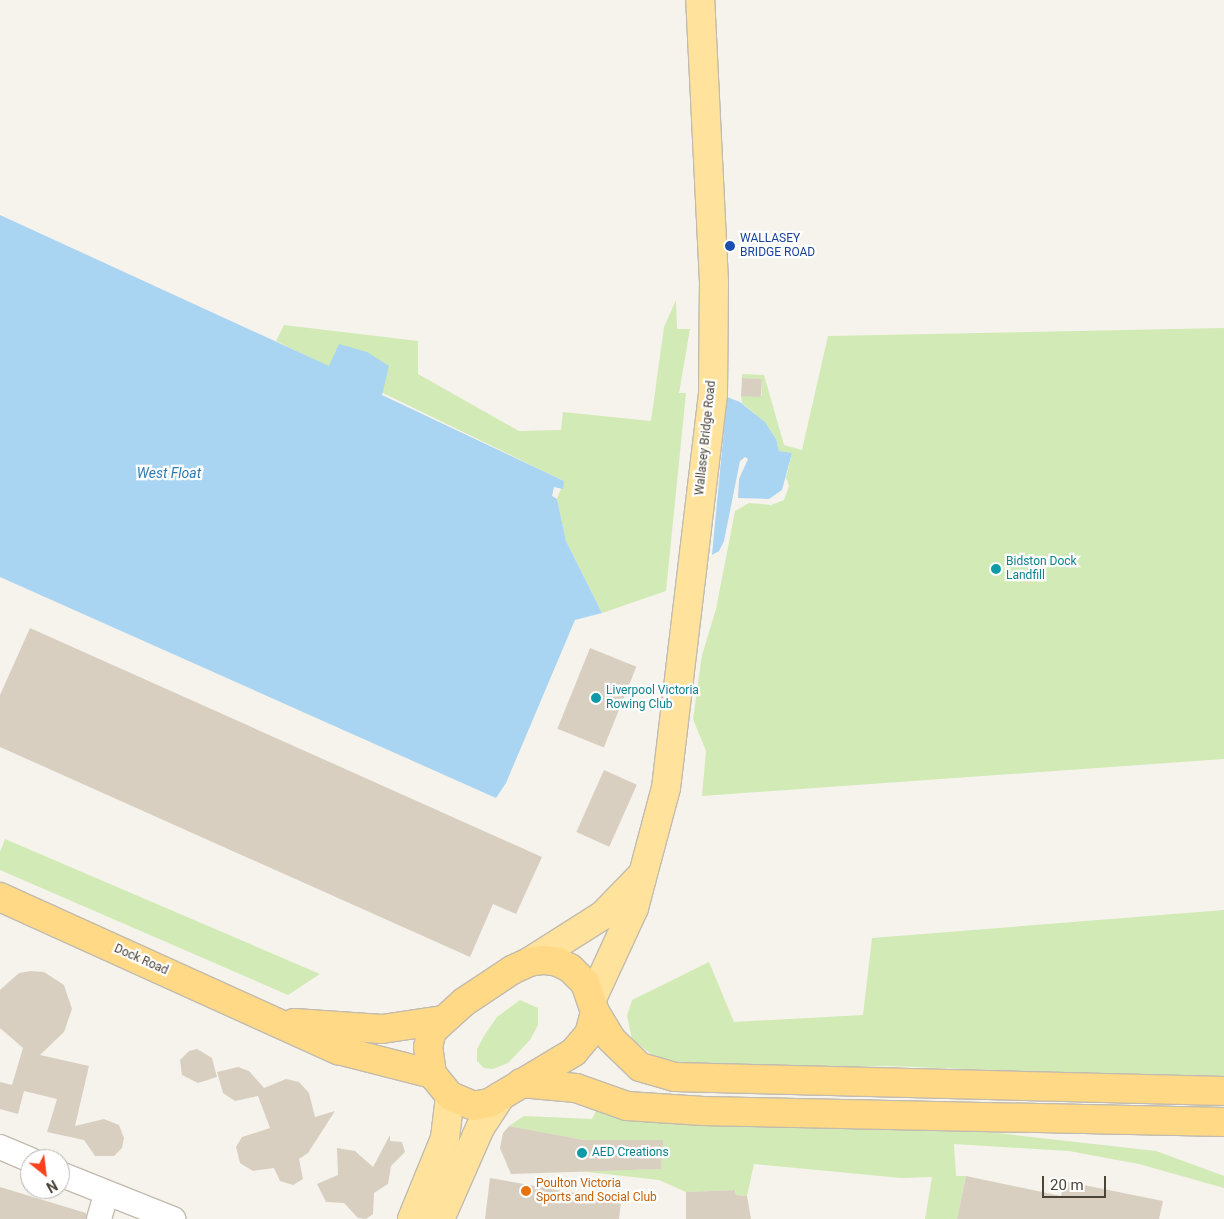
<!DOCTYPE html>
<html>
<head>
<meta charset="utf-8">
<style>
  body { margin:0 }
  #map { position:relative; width:1224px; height:1219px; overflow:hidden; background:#f6f3ec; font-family:Roboto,sans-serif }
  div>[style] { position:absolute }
  .green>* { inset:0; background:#d2eab5 }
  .water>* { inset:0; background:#a9d4f2 }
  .pier>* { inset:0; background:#f6f3ec }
  .building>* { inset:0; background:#d8cfc1; transform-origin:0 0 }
  .roads { filter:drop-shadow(1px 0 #c2bbae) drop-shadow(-1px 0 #c2bbae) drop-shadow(0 1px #c2bbae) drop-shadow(0 -1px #c2bbae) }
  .minor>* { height:24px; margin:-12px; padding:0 12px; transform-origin:12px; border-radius:12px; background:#fff }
  .primary>* { height:28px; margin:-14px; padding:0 14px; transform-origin:14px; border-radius:14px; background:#ffe39c }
  .trunk>* { height:28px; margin:-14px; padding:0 14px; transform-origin:14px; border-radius:14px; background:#ffd985 }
  .dots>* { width:14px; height:14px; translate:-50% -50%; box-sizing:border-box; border:2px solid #fff; border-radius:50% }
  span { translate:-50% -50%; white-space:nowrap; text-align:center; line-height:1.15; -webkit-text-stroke:4.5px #fff; paint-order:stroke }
  .transit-label { font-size:12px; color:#164399 }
  .left { translate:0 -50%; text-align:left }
  .street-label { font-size:12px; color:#4b4439 }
  .culture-label { font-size:12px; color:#0d838f }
  .food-label { font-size:12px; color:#c56008 }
  .water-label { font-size:14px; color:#2e7ab2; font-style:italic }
  .north { position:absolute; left:20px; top:1149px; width:50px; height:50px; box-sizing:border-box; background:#fff; border:1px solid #b7b4b0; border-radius:50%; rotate:151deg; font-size:14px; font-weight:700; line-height:20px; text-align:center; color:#4b4439 }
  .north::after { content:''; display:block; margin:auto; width:18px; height:22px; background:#fc3f1d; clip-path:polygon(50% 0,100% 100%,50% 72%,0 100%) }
  .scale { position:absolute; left:1042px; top:1176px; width:64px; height:22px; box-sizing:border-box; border:2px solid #4b4439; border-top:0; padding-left:6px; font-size:15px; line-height:18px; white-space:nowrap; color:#4b4439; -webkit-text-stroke:4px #fff; paint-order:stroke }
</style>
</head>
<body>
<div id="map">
  <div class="green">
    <div style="clip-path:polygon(676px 300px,677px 329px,690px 329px,679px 393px,686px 393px,666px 591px,602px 613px,566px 541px,557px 499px,564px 481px,276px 341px,284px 325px,418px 341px,418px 374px,519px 431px,561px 430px,563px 412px,651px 421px,664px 327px)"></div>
    <div style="clip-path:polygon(1224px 328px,1224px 759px,702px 796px,706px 751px,693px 719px,702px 655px,716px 609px,735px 511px,749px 503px,771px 505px,784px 500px,789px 486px,786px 478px,792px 453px,779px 451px,776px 439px,765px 422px,742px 403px,741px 396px,762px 396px,762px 379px,742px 378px,742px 374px,764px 375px,784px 445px,802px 450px,828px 336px)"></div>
    <div style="clip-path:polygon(5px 839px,320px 974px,288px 995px,0 870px,0 852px)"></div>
    <div style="clip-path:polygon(1224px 910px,1224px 1079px,887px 1066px,737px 1071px,661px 1062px,632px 1039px,627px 1016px,632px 1000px,709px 962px,734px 1022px,863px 1015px,872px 938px)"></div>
    <div style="clip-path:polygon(520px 1000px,538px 1008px,538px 1025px,530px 1040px,508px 1063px,493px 1069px,484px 1068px,477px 1061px,477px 1049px,484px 1036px,497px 1017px)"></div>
    <div style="clip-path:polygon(597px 1109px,953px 1128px,1156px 1151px,1224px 1176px,1224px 1188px,1139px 1164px,1069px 1151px,954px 1144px,956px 1176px,966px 1176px,957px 1219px,925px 1219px,932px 1177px,901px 1178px,754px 1164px,747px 1196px,736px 1195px,735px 1190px,686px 1192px,659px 1180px,579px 1171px,661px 1169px,662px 1140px,584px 1140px,509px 1126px,524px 1116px,592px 1119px)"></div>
  </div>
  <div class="water">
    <div style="clip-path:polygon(0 215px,329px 366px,339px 344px,367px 352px,389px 366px,382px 395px,564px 481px,563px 489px,554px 487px,552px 496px,557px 499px,566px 541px,602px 613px,575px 620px,506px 783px,496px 798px,0 577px)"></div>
    <div style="clip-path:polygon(727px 397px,740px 402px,765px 422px,776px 439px,779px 451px,792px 453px,782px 490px,769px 499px,738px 498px,739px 479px,748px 459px,745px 457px,740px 461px,724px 541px,719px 551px,712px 555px)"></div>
  </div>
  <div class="pier">
    <div style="clip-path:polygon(725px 397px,727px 397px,711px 557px,709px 554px)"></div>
  </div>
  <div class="building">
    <div style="left:742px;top:378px;width:20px;height:18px;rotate:3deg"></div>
    <div style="clip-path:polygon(30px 628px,542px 857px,516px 914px,493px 904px,470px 957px,0 747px,0 695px)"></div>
    <div style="left:590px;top:648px;width:50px;height:87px;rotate:22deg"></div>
    <div style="left:604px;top:770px;width:36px;height:68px;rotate:24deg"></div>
    <div style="clip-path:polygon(31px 971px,44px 972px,64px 985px,72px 1009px,64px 1032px,40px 1055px,89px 1066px,75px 1126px,104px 1119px,119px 1125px,124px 1138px,122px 1148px,114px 1156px,95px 1156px,84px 1140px,47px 1132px,57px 1099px,24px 1091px,18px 1114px,0 1109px,0 1082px,12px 1085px,23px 1048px,0 1028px,0 990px,19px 973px)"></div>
    <div style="clip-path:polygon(197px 1049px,212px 1058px,217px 1077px,198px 1083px,182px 1075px,180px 1060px,189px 1051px)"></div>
    <div style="clip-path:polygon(238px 1067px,249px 1071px,264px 1088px,286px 1079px,299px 1082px,309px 1093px,315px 1117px,335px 1111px,308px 1153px,299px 1159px,303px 1179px,293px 1185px,280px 1181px,274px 1168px,253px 1171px,240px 1163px,236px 1147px,242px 1137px,270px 1128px,258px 1096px,235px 1101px,223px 1093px,217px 1072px)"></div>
    <div style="clip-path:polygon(509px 1126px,584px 1140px,663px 1140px,661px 1169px,511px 1174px,500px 1148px,503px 1133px)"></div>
    <div style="clip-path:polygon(390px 1135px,390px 1141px,402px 1142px,405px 1152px,391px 1166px,388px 1184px,374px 1193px,373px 1214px,366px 1219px,358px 1218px,344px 1203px,326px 1202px,317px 1184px,338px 1175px,337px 1148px,355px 1151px,373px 1167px)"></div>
    <div style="clip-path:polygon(966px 1176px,1061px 1196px,1064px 1181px,1163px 1201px,1159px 1219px,957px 1219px)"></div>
    <div style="clip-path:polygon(490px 1178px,621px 1201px,619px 1219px,485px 1219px)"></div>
    <div style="clip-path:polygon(0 1187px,86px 1213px,86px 1219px,0 1219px)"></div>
    <div style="clip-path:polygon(735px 1190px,736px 1195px,747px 1196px,751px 1219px,686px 1219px,686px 1192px)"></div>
  </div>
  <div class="roads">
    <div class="minor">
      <div style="left:0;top:1147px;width:33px;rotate:23deg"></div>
      <div style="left:60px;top:1174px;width:122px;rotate:21.7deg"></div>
      <div style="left:99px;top:1219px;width:26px;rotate:-74deg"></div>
    </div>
    <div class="primary">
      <div style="left:529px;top:962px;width:88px;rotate:-32.4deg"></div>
      <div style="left:603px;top:915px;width:53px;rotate:-45.8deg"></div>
      <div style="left:592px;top:999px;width:100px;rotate:-65.2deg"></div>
      <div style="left:634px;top:908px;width:124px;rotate:-75.1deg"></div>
      <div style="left:666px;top:788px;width:396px;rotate:-83.2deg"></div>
      <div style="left:713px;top:395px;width:113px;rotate:-89.5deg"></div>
      <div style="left:714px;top:282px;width:282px;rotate:-92.8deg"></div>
      <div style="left:412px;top:1219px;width:87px;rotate:-67.8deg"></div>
      <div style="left:445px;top:1138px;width:42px;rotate:-83.2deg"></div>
      <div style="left:440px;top:1219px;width:99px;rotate:-66.3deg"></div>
      <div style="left:480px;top:1128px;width:38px;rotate:-57deg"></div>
    </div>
    <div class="trunk">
      <div style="left:0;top:897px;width:371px;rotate:24.4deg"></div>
      <div style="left:338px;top:1050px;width:97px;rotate:14.3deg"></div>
      <div style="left:544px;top:960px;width:14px;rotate:8deg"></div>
      <div style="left:558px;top:962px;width:13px;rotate:27deg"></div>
      <div style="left:570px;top:968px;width:21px;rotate:45deg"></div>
      <div style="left:585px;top:983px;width:31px;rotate:71deg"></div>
      <div style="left:595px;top:1012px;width:23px;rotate:105deg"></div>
      <div style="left:589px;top:1034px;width:23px;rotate:130deg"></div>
      <div style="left:574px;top:1052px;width:99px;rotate:149deg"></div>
      <div style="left:489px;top:1103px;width:15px;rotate:169deg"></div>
      <div style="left:474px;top:1106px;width:26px;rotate:-157deg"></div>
      <div style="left:450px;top:1096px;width:28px;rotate:-129deg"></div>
      <div style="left:432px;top:1074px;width:27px;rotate:-98deg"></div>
      <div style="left:428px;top:1047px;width:16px;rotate:-76deg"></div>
      <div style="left:432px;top:1031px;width:43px;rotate:-42.2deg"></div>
      <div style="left:464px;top:1002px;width:58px;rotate:-33.7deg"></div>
      <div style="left:512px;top:970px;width:19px;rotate:-25deg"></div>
      <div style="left:529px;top:962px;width:15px;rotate:-8deg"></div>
      <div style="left:595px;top:1012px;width:31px;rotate:59deg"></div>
      <div style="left:611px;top:1039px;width:40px;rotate:44deg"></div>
      <div style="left:640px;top:1067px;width:36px;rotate:16deg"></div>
      <div style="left:675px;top:1077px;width:549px;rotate:1.46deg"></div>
      <div style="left:294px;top:1023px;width:88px;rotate:3.9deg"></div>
      <div style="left:382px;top:1029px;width:61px;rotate:-8.5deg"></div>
      <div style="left:521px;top:1083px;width:55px;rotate:5.2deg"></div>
      <div style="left:576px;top:1088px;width:54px;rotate:19.4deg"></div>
      <div style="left:627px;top:1106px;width:76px;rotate:3.8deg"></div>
      <div style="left:703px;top:1111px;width:521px;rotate:1.21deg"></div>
    </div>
  </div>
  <div class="dots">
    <div style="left:730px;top:246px;background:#1a4fb4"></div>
    <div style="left:996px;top:569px;background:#0f9aa8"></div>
    <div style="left:596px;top:698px;background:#0f9aa8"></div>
    <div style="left:582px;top:1153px;background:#0f9aa8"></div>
    <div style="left:526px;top:1191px;background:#e8710a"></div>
  </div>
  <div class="transit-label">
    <span class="left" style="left:740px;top:246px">WALLASEY<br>BRIDGE ROAD</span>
  </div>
  <div class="street-label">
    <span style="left:706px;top:438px;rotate:-84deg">Wallasey Bridge Road</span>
    <span style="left:141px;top:960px;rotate:24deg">Dock Road</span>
  </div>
  <div class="culture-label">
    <span class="left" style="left:1006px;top:569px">Bidston Dock<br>Landfill</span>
    <span class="left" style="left:606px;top:698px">Liverpool Victoria<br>Rowing Club</span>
    <span class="left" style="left:592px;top:1153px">AED Creations</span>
  </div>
  <div class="food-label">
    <span class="left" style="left:536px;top:1191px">Poulton Victoria<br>Sports and Social Club</span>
  </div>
  <div class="water-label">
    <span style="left:169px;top:473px">West Float</span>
  </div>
  <div class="north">N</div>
  <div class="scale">20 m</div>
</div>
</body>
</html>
